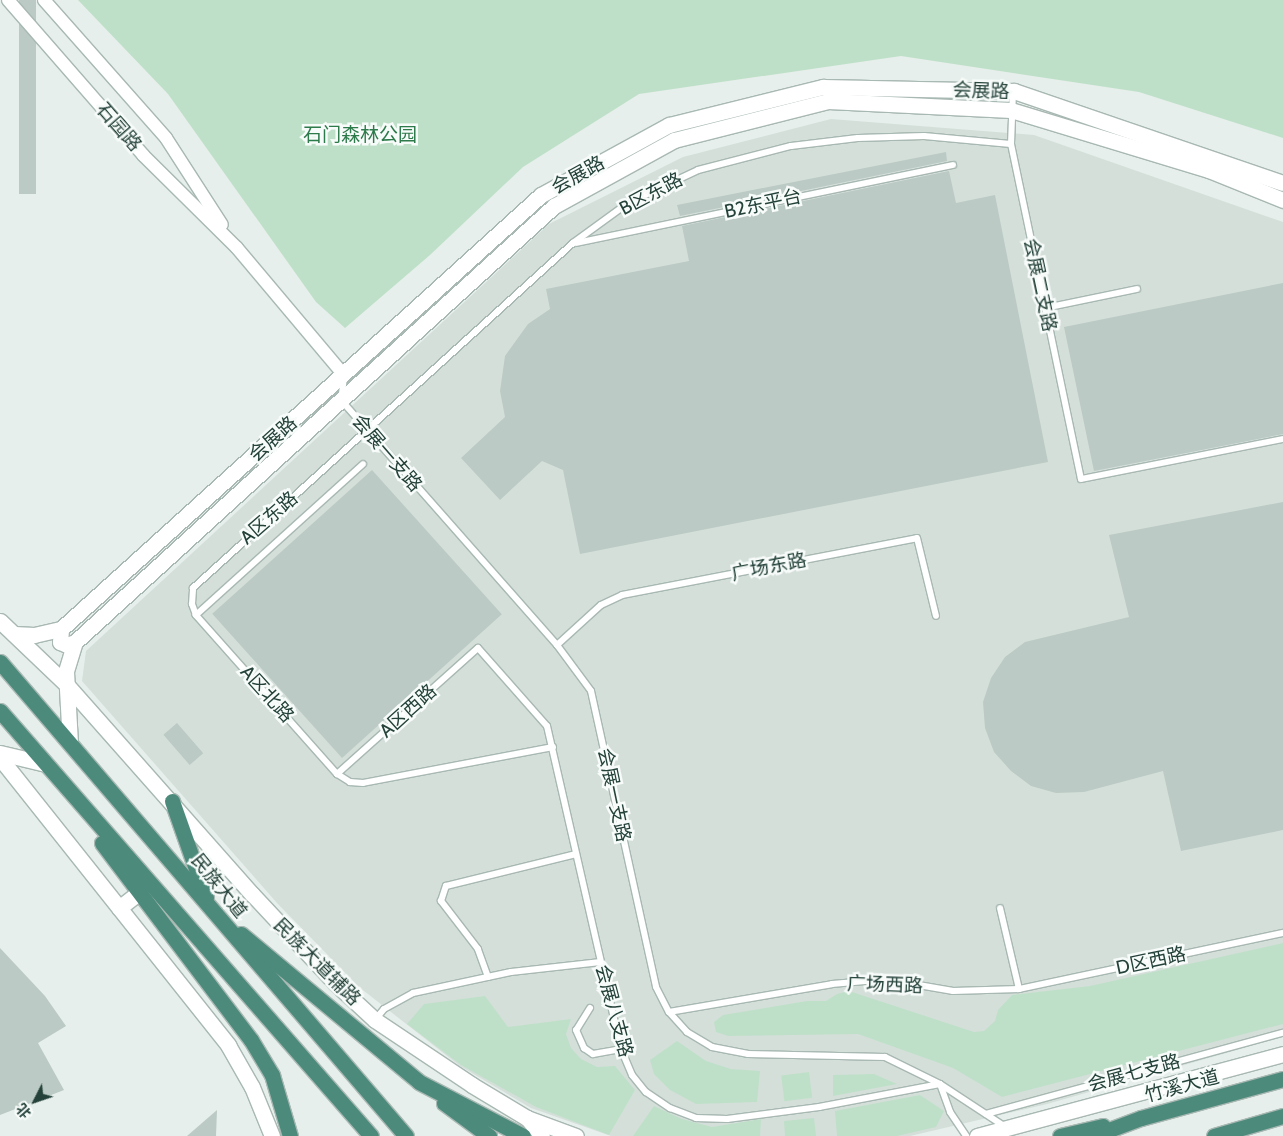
<!DOCTYPE html>
<html>
<head>
<meta charset="utf-8">
<style>
  body { margin:0 }
  #map { position:relative; width:1283px; height:1136px; overflow:hidden; background:#e6efeb; font-family:Cabin,"Noto Sans SC",sans-serif }
  div>[style] { position:absolute }
  .built>* { inset:0; background:#d4dfda }
  .green>* { inset:0; background:#bfe0c8; transform-origin:0 0 }
  .building>* { inset:0; background:#bbcac4; transform-origin:0 0 }
  .roads { filter:drop-shadow(1px 0 #a8b8b2) drop-shadow(-1px 0 #a8b8b2) drop-shadow(0 1px #a8b8b2) drop-shadow(0 -1px #a8b8b2) }
  .service>* { height:6px; margin:-3px; padding:0 3px; transform-origin:3px; border-radius:3px; background:#fff }
  .minor>* { height:12px; margin:-6px; padding:0 6px; transform-origin:6px; border-radius:6px; background:#fff }
  .tertiary>* { height:15px; margin:-7.5px; padding:0 7.5px; transform-origin:7.5px; border-radius:7.5px; background:#fff }
  .secondary>* { height:15px; margin:-7.5px; padding:0 7.5px; transform-origin:7.5px; border-radius:7.5px; background:#fff }
  .trunk>* { height:15px; margin:-7.5px; padding:0 7.5px; transform-origin:7.5px; border-radius:7.5px; background:#4c8a7c }
  span { translate:-50% -50%; white-space:nowrap; text-align:center; line-height:1.15; -webkit-text-stroke:5px #f7fbf9; paint-order:stroke }
  .street-label { font-size:19px; color:#24423a }
  .park-label { font-size:19px; color:#2d7a4b }
  .north { position:absolute; left:10px; top:1076px; width:50px; height:50px; -webkit-text-stroke:4px #f7fbf9; paint-order:stroke; rotate:229deg; font-size:14px; font-weight:700; line-height:20px; text-align:center; color:#24423a }
  .north::after { content:''; display:block; margin:auto; width:18px; height:22px; background:#24423a; clip-path:polygon(50% 0,100% 100%,50% 72%,0 100%) }
</style>
</head>
<body>
<div id="map">
  <div class="built">
    <div style="clip-path:polygon(831px 119px,1034px 135px,1283px 222px,1283px 1037px,1047px 1104px,910px 1136px,611px 1136px,531px 1108px,460px 1066px,359px 987px,277px 903px,82px 681px,86px 651px,549px 224px,683px 157px)"></div>
  </div>
  <div class="green">
    <div style="clip-path:polygon(78px 0,1283px 0,1283px 138px,1139px 92px,901px 56px,639px 94px,523px 167px,430px 255px,345px 328px,316px 302px,168px 94px)"></div>
    <div style="clip-path:polygon(1283px 943px,1283px 1024px,1002px 1097px,953px 1068px,858px 1034px,728px 1036px,716px 1032px,714px 1022px,723px 1015px,807px 1001px,826px 1001px,837px 994px,849px 991px,974px 1032px,984px 1031px,995px 1021px,998px 1010px,1012px 995px,1090px 986px)"></div>
    <div style="clip-path:polygon(485px 996px,508px 1027px,571px 1019px,566px 1034px,571px 1048px,581px 1059px,597px 1067px,615px 1066px,635px 1090px,609px 1135px,536px 1107px,461px 1065px,407px 1024px,424px 1004px)"></div>
    <div style="clip-path:polygon(677px 1041px,706px 1061px,731px 1069px,760px 1071px,757px 1102px,696px 1104px,670px 1090px,654px 1074px,650px 1060px)"></div>
    <div style="left:809px;top:1072px;width:26px;height:28px;rotate:83deg"></div>
    <div style="clip-path:polygon(874px 1074px,897px 1084px,833px 1096px,833px 1075px)"></div>
    <div style="clip-path:polygon(920px 1095px,944px 1111px,936px 1127px,897px 1136px,837px 1136px,835px 1111px)"></div>
    <div style="clip-path:polygon(654px 1106px,682px 1119px,712px 1127px,761px 1119px,760px 1136px,633px 1136px)"></div>
    <div style="clip-path:polygon(814px 1118px,816px 1136px,785px 1136px,784px 1121px)"></div>
  </div>
  <div class="building">
    <div style="left:19px;top:0;width:17px;height:194px"></div>
    <div style="clip-path:polygon(946px 152px,947px 161px,680px 216px,677px 205px)"></div>
    <div style="clip-path:polygon(949px 171px,956px 203px,995px 195px,1048px 462px,580px 554px,563px 470px,542px 461px,500px 500px,461px 458px,505px 417px,500px 391px,505px 356px,528px 324px,550px 309px,546px 289px,689px 261px,682px 226px)"></div>
    <div style="clip-path:polygon(1283px 283px,1283px 434px,1094px 471px,1064px 327px)"></div>
    <div style="left:372px;top:470px;width:194px;height:215px;rotate:48deg"></div>
    <div style="clip-path:polygon(1283px 502px,1283px 830px,1181px 851px,1163px 771px,1084px 792px,1056px 793px,1031px 786px,1011px 771px,994px 752px,985px 728px,983px 702px,991px 678px,1005px 657px,1025px 642px,1129px 617px,1109px 535px)"></div>
    <div style="left:177px;top:723px;width:40px;height:18px;rotate:49deg"></div>
    <div style="clip-path:polygon(0 948px,45px 996px,66px 1026px,38px 1043px,64px 1090px,0 1115px)"></div>
    <div style="clip-path:polygon(217px 1110px,216px 1136px,187px 1136px)"></div>
  </div>
  <div class="roads">
    <div class="service">
      <div style="left:1013px;top:92px;width:52px;rotate:92.2deg"></div>
      <div style="left:1011px;top:144px;width:342px;rotate:78.2deg"></div>
      <div style="left:1081px;top:479px;width:206px;rotate:-11.2deg"></div>
      <div style="left:576px;top:243px;width:385px;rotate:-11.7deg"></div>
      <div style="left:1045px;top:308px;width:94px;rotate:-11.7deg"></div>
      <div style="left:344px;top:377px;width:23px;rotate:97deg"></div>
      <div style="left:341px;top:400px;width:327px;rotate:48.6deg"></div>
      <div style="left:557px;top:645px;width:57px;rotate:53.5deg"></div>
      <div style="left:591px;top:691px;width:303px;rotate:77.6deg"></div>
      <div style="left:656px;top:987px;width:28px;rotate:63deg"></div>
      <div style="left:669px;top:1012px;width:27px;rotate:48deg"></div>
      <div style="left:687px;top:1032px;width:29px;rotate:31deg"></div>
      <div style="left:712px;top:1047px;width:37px;rotate:11deg"></div>
      <div style="left:748px;top:1054px;width:137px;rotate:1.3deg"></div>
      <div style="left:885px;top:1057px;width:61px;rotate:26.1deg"></div>
      <div style="left:940px;top:1084px;width:77px;rotate:33.3deg"></div>
      <div style="left:196px;top:615px;width:225px;rotate:-42.1deg"></div>
      <div style="left:557px;top:645px;width:59px;rotate:-42.3deg"></div>
      <div style="left:601px;top:605px;width:23px;rotate:-25deg"></div>
      <div style="left:622px;top:595px;width:300px;rotate:-10.9deg"></div>
      <div style="left:917px;top:538px;width:80px;rotate:76.3deg"></div>
      <div style="left:553px;top:747px;width:193px;rotate:169.3deg"></div>
      <div style="left:363px;top:783px;width:13px;rotate:-176deg"></div>
      <div style="left:350px;top:782px;width:15px;rotate:-148deg"></div>
      <div style="left:337px;top:774px;width:213px;rotate:-131.6deg"></div>
      <div style="left:196px;top:615px;width:12px;rotate:-110deg"></div>
      <div style="left:192px;top:604px;width:16px;rotate:-86deg"></div>
      <div style="left:193px;top:588px;width:513px;rotate:-42.24deg"></div>
      <div style="left:573px;top:243px;width:68px;rotate:-36deg"></div>
      <div style="left:628px;top:203px;width:77px;rotate:-25.2deg"></div>
      <div style="left:698px;top:170px;width:96px;rotate:-14.5deg"></div>
      <div style="left:791px;top:146px;width:67px;rotate:-6.8deg"></div>
      <div style="left:858px;top:138px;width:66px;rotate:-1.7deg"></div>
      <div style="left:924px;top:136px;width:87px;rotate:5.3deg"></div>
      <div style="left:337px;top:774px;width:189px;rotate:-41.8deg"></div>
      <div style="left:478px;top:648px;width:104px;rotate:48.5deg"></div>
      <div style="left:547px;top:726px;width:331px;rotate:77.1deg"></div>
      <div style="left:621px;top:1049px;width:28px;rotate:67deg"></div>
      <div style="left:632px;top:1075px;width:22px;rotate:51deg"></div>
      <div style="left:646px;top:1092px;width:29px;rotate:34deg"></div>
      <div style="left:670px;top:1108px;width:28px;rotate:21deg"></div>
      <div style="left:696px;top:1118px;width:31px;rotate:2deg"></div>
      <div style="left:727px;top:1119px;width:93px;rotate:-7.4deg"></div>
      <div style="left:819px;top:1107px;width:123px;rotate:-10.8deg"></div>
      <div style="left:488px;top:977px;width:30px;rotate:-110deg"></div>
      <div style="left:478px;top:949px;width:61px;rotate:-127.6deg"></div>
      <div style="left:441px;top:901px;width:16px;rotate:-72deg"></div>
      <div style="left:446px;top:886px;width:134px;rotate:-13.8deg"></div>
      <div style="left:1019px;top:989px;width:270px;rotate:-12deg"></div>
      <div style="left:590px;top:1008px;width:26px;rotate:122deg"></div>
      <div style="left:576px;top:1030px;width:20px;rotate:66deg"></div>
      <div style="left:584px;top:1048px;width:11px;rotate:34deg"></div>
      <div style="left:593px;top:1054px;width:28px;rotate:-10deg"></div>
      <div style="left:669px;top:1012px;width:165px;rotate:-9.7deg"></div>
      <div style="left:832px;top:984px;width:33px;rotate:-5deg"></div>
      <div style="left:865px;top:981px;width:36px;rotate:2deg"></div>
      <div style="left:901px;top:982px;width:53px;rotate:9.8deg"></div>
      <div style="left:953px;top:991px;width:66px;rotate:-1.7deg"></div>
      <div style="left:1019px;top:989px;width:83px;rotate:-103.2deg"></div>
      <div style="left:375px;top:1020px;width:14px;rotate:-51deg"></div>
      <div style="left:384px;top:1009px;width:33px;rotate:-29deg"></div>
      <div style="left:413px;top:993px;width:100px;rotate:-12.1deg"></div>
      <div style="left:511px;top:972px;width:90px;rotate:-6.4deg"></div>
      <div style="left:940px;top:1084px;width:30px;rotate:70deg"></div>
      <div style="left:950px;top:1112px;width:29px;rotate:56deg"></div>
      <div style="left:986px;top:1114px;width:308px;rotate:-15.3deg"></div>
    </div>
    <div class="minor">
      <div style="left:8px;top:0;width:206px;rotate:48.9deg"></div>
      <div style="left:143px;top:155px;width:132px;rotate:44.7deg"></div>
      <div style="left:237px;top:248px;width:166px;rotate:49.9deg"></div>
      <div style="left:44px;top:0;width:184px;rotate:48.5deg"></div>
      <div style="left:166px;top:138px;width:103px;rotate:57.2deg"></div>
    </div>
    <div class="tertiary">
      <div style="left:0;top:621px;width:91px;rotate:43.7deg"></div>
      <div style="left:66px;top:684px;width:281px;rotate:48.5deg"></div>
      <div style="left:252px;top:894px;width:122px;rotate:47deg"></div>
      <div style="left:335px;top:983px;width:54px;rotate:42.8deg"></div>
      <div style="left:375px;top:1020px;width:117px;rotate:33.8deg"></div>
      <div style="left:472px;top:1085px;width:64px;rotate:31deg"></div>
      <div style="left:527px;top:1118px;width:23px;rotate:50deg"></div>
      <div style="left:61px;top:629px;width:13px;rotate:94deg"></div>
      <div style="left:60px;top:642px;width:8px;rotate:23deg"></div>
      <div style="left:67px;top:645px;width:9px;rotate:-21deg"></div>
      <div style="left:70px;top:743px;width:72px;rotate:-93.2deg"></div>
      <div style="left:66px;top:671px;width:30px;rotate:-73deg"></div>
      <div style="left:0;top:753px;width:47px;rotate:13.4deg"></div>
      <div style="left:0;top:758px;width:367px;rotate:51.5deg"></div>
      <div style="left:228px;top:1045px;width:48px;rotate:60.3deg"></div>
      <div style="left:252px;top:1087px;width:53px;rotate:67.8deg"></div>
      <div style="left:119px;top:908px;width:24px;rotate:-38deg"></div>
    </div>
    <div class="secondary">
      <div style="left:14px;top:634px;width:20px;rotate:3deg"></div>
      <div style="left:34px;top:635px;width:28px;rotate:-13deg"></div>
      <div style="left:61px;top:629px;width:647px;rotate:-42.12deg"></div>
      <div style="left:541px;top:195px;width:146px;rotate:-28.7deg"></div>
      <div style="left:669px;top:125px;width:159px;rotate:-13.9deg"></div>
      <div style="left:823px;top:87px;width:191px;rotate:1.2deg"></div>
      <div style="left:1014px;top:91px;width:284px;rotate:18.9deg"></div>
      <div style="left:75px;top:642px;width:648px;rotate:-42.31deg"></div>
      <div style="left:554px;top:206px;width:137px;rotate:-28.8deg"></div>
      <div style="left:674px;top:140px;width:159px;rotate:-14.2deg"></div>
      <div style="left:828px;top:101px;width:183px;rotate:2.8deg"></div>
      <div style="left:1011px;top:110px;width:207px;rotate:16.9deg"></div>
      <div style="left:1209px;top:170px;width:80px;rotate:22.1deg"></div>
      <div style="left:527px;top:1118px;width:52px;rotate:20.2deg"></div>
      <div style="left:977px;top:1136px;width:317px;rotate:-15deg"></div>
    </div>
    <div class="trunk">
      <div style="left:0;top:662px;width:624px;rotate:49.42deg"></div>
      <div style="left:0;top:711px;width:564px;rotate:48.88deg"></div>
      <div style="left:172px;top:801px;width:102px;rotate:70.5deg"></div>
      <div style="left:102px;top:843px;width:247px;rotate:52.9deg"></div>
      <div style="left:251px;top:1040px;width:41px;rotate:59deg"></div>
      <div style="left:272px;top:1075px;width:64px;rotate:73.6deg"></div>
      <div style="left:241px;top:934px;width:231px;rotate:39.7deg"></div>
      <div style="left:419px;top:1082px;width:117px;rotate:27.4deg"></div>
      <div style="left:444px;top:1103px;width:56px;rotate:36.3deg"></div>
      <div style="left:1060px;top:1136px;width:44px;rotate:-13.1deg"></div>
      <div style="left:1093px;top:1136px;width:51px;rotate:-20.6deg"></div>
      <div style="left:1141px;top:1118px;width:147px;rotate:-15.4deg"></div>
      <div style="left:1214px;top:1136px;width:72px;rotate:-16.2deg"></div>
    </div>
  </div>
  <div class="street-label">
    <span style="left:981px;top:91px;rotate:2deg">会展路</span>
    <span style="left:119px;top:127px;rotate:49deg">石园路</span>
    <span style="left:578px;top:175px;rotate:-29deg">会展路</span>
    <span style="left:651px;top:194px;rotate:-28deg">B区东路</span>
    <span style="left:763px;top:204px;rotate:-12deg">B2东平台</span>
    <span style="left:1040px;top:285px;rotate:78deg">会展二支路</span>
    <span style="left:273px;top:439px;rotate:-42deg">会展路</span>
    <span style="left:387px;top:453px;rotate:49deg">会展一支路</span>
    <span style="left:269px;top:518px;rotate:-41deg">A区东路</span>
    <span style="left:769px;top:567px;rotate:-11deg">广场东路</span>
    <span style="left:267px;top:694px;rotate:48deg">A区北路</span>
    <span style="left:408px;top:711px;rotate:-42deg">A区西路</span>
    <span style="left:614px;top:795px;rotate:78deg">会展一支路</span>
    <span style="left:219px;top:886px;rotate:51deg">民族大道</span>
    <span style="left:1151px;top:961px;rotate:-12deg">D区西路</span>
    <span style="left:317px;top:962px;rotate:45deg">民族大道辅路</span>
    <span style="left:885px;top:985px;rotate:2deg">广场西路</span>
    <span style="left:614px;top:1011px;rotate:75deg">会展八支路</span>
    <span style="left:1134px;top:1073px;rotate:-15deg">会展七支路</span>
    <span style="left:1182px;top:1086px;rotate:-15deg">竹溪大道</span>
  </div>
  <div class="park-label">
    <span style="left:360px;top:135px">石门森林公园</span>
  </div>
  <div class="north">北</div>
</div>
</body>
</html>
